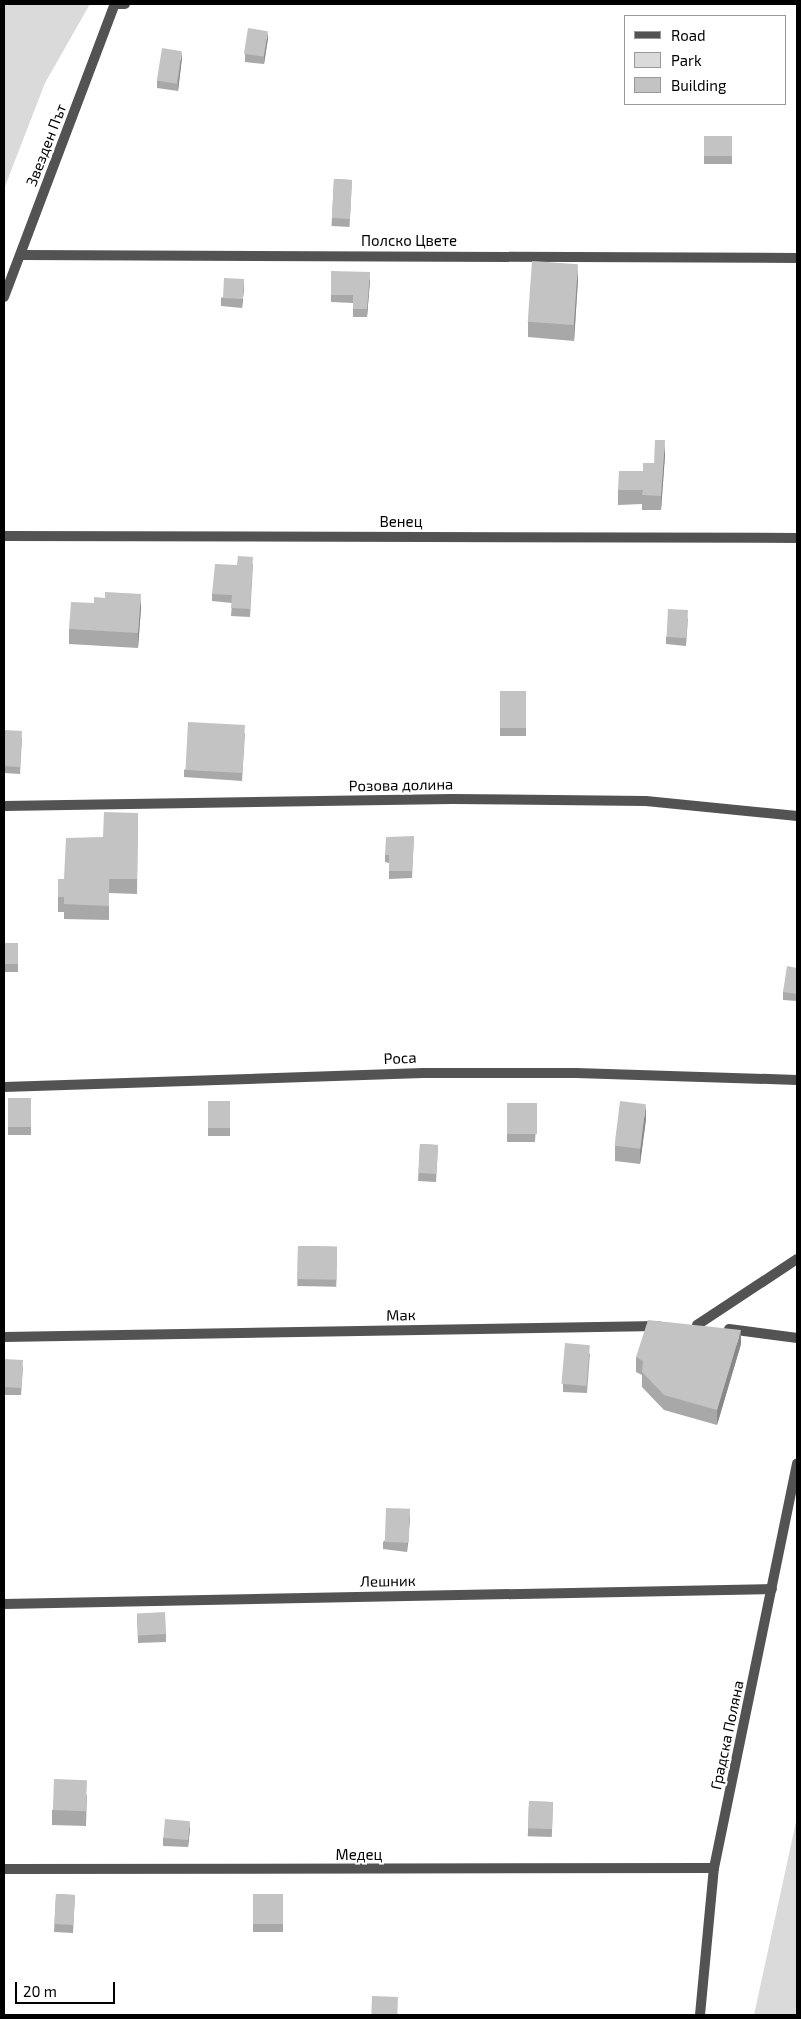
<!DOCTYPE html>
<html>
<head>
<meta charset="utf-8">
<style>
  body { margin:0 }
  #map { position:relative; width:801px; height:2019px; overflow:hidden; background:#fff; font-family:"Exo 2",sans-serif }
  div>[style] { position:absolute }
  .green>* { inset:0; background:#dadada }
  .lane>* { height:10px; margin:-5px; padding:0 5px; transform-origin:5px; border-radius:5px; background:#535353 }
  .street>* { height:10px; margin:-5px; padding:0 5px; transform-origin:5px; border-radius:5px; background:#535353 }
  .wall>* { inset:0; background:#a8a8a8; transform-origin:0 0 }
  .shaded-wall>* { inset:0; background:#888 }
  .building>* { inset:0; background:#c3c3c3; transform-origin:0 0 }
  span { translate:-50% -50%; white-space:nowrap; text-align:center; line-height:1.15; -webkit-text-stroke:4px #fff; paint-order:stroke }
  .street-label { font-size:15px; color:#000 }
  .frame { position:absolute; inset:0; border:5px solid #000; pointer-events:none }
  .legend { position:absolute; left:624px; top:15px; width:162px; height:90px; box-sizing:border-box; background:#fff; border:1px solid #999; margin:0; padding:6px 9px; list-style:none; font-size:15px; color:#000 }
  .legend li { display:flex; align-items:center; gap:10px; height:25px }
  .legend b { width:25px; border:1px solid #999 }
  .scale { position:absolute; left:15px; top:1982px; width:100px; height:22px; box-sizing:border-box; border:2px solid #000; border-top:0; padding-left:6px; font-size:15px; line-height:18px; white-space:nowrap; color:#000; -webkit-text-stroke:4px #fff; paint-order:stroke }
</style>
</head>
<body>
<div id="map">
  <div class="green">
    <div style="clip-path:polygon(4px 4px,90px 4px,45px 83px,4px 189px)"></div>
    <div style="clip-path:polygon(797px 1817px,797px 2015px,754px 2015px)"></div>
  </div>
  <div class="lane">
    <div style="left:115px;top:4px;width:10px"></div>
  </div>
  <div class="street">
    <div style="left:21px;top:255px;width:776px;rotate:0.22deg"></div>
    <div style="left:4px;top:297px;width:313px;rotate:-69.3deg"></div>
    <div style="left:4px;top:536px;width:793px;rotate:0.14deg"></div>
    <div style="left:4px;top:806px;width:448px;rotate:-0.9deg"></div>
    <div style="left:452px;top:799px;width:194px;rotate:0.6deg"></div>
    <div style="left:646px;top:801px;width:152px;rotate:5.7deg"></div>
    <div style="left:4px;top:1087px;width:419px;rotate:-1.9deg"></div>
    <div style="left:423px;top:1073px;width:153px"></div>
    <div style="left:576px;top:1073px;width:221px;rotate:1.8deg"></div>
    <div style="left:697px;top:1325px;width:120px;rotate:-33.4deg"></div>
    <div style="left:729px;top:1329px;width:69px;rotate:7.5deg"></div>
    <div style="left:4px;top:1337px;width:654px;rotate:-0.96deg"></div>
    <div style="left:4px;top:1604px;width:768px;rotate:-1.12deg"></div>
    <div style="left:4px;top:1869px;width:710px;rotate:-0.08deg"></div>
    <div style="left:700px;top:2015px;width:148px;rotate:-84.6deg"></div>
    <div style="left:714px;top:1868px;width:413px;rotate:-78.4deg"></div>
  </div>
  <div class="wall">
    <div style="clip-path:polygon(268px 38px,264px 64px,245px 62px,245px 54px)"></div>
    <div style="clip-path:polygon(182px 58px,178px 91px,157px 88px,157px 81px)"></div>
    <div style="left:704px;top:136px;width:28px;height:28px"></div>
    <div style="left:334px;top:179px;width:18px;height:47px;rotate:3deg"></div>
    <div style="clip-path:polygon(331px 271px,370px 280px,367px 317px,353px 317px,353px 303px,331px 302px)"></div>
    <div style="clip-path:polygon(578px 279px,574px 341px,528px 337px,528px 322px)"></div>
    <div style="clip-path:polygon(244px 287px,242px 308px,221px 306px,221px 298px)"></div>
    <div style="clip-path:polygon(665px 455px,661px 510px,642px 510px,642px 504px,618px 505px,618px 490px)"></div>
    <div style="clip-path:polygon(253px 564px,250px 617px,231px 616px,232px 603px,212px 601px,212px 594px,237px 565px)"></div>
    <div style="clip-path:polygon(94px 603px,141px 608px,138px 648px,69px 644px,69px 629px)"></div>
    <div style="clip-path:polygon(688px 618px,686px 646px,666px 644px,666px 637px)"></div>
    <div style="left:500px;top:691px;width:26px;height:45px"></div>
    <div style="clip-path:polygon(4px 730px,22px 738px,20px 774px,4px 773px)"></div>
    <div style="clip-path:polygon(245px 733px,242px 781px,184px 777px,184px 770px)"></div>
    <div style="clip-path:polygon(138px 813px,137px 894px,109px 893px,109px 920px,64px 919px,64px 912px,58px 912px,58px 897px,64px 879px,103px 837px)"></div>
    <div style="clip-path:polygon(414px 836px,412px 878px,389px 879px,389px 863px,385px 862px,385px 855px)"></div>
    <div style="left:4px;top:943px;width:14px;height:29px"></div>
    <div style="clip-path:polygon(797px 968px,797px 1001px,783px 1000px,783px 992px)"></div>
    <div style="left:8px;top:1098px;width:23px;height:37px"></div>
    <div style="left:208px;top:1101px;width:22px;height:35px"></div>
    <div style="clip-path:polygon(507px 1103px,537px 1111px,535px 1142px,507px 1142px)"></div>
    <div style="clip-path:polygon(646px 1119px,640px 1164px,615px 1161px,615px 1146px)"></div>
    <div style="left:420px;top:1144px;width:18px;height:37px;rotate:3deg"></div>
    <div style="left:298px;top:1246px;width:39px;height:40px;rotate:1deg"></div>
    <div style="clip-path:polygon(741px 1344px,717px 1425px,664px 1410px,642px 1387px,642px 1375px,636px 1372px,636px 1357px)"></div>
    <div style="clip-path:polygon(590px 1353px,587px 1393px,563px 1392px,563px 1384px)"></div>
    <div style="clip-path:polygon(4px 1359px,23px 1367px,21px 1395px,4px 1395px)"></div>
    <div style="clip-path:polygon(410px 1517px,407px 1552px,383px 1549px,383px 1542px)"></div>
    <div style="clip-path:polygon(137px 1614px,166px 1634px,166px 1642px,138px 1643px)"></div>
    <div style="clip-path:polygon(87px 1795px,86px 1826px,52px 1825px,52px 1810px)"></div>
    <div style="left:553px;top:1802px;width:35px;height:24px;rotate:92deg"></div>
    <div style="clip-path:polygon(190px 1828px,188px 1847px,163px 1846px,163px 1838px)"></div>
    <div style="left:56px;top:1894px;width:19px;height:38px;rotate:3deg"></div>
    <div style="left:253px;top:1894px;width:30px;height:38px"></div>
  </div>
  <div class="shaded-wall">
    <div style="clip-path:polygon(268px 31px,268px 38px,264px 64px,264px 57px)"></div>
    <div style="clip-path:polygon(182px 51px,182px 58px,178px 91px,178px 83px)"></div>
    <div style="clip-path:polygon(578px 264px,578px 279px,574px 341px,574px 326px)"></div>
    <div style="clip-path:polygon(370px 272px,370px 280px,367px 317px,367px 309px)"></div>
    <div style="clip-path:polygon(244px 279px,244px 287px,242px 308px,242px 300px)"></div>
    <div style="clip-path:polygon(665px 440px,665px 455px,661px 510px,661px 496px)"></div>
    <div style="clip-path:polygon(141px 594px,141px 608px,138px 648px,138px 633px)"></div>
    <div style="clip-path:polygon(646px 1104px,646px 1119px,640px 1164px,640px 1149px)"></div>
    <div style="clip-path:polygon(741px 1330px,741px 1344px,717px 1425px,717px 1410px)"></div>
    <div style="clip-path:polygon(410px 1509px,410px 1517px,407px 1552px,407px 1544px)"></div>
    <div style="clip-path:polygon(190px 1821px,190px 1828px,188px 1847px,188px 1840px)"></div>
  </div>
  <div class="building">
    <div style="left:248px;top:28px;width:20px;height:26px;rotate:9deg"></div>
    <div style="left:162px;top:48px;width:20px;height:33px;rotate:9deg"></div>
    <div style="left:704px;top:136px;width:28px;height:20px"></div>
    <div style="left:334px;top:179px;width:18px;height:39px;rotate:3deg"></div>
    <div style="left:532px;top:261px;width:46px;height:61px;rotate:4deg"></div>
    <div style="clip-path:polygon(331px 271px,370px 272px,367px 309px,353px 309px,353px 295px,331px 295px)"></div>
    <div style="left:224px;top:278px;width:20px;height:20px;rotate:3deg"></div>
    <div style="clip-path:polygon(655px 440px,665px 440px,661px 496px,642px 495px,643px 490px,618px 490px,619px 471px,643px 471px,643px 463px,654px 463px)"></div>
    <div style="clip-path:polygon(238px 556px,253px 557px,250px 609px,231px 608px,232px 595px,212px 594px,215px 564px,237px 565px)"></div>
    <div style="clip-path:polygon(105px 592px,141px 594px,138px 633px,69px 629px,71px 602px,94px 603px,94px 597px,105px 598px)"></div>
    <div style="left:668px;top:609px;width:20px;height:28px;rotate:3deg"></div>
    <div style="left:500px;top:691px;width:26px;height:37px"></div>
    <div style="left:188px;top:722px;width:57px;height:48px;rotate:3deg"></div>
    <div style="left:4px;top:730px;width:18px;height:36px;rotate:3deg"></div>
    <div style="clip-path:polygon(104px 812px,138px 813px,137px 879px,109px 879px,109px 906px,64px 904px,64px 897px,58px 897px,58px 879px,64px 879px,66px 838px,103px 837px)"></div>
    <div style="clip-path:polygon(414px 836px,412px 871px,389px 871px,389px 855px,385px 855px,386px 837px)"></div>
    <div style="left:4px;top:943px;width:14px;height:21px"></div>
    <div style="clip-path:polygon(787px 966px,797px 968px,797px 994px,783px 992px)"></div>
    <div style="left:8px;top:1098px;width:23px;height:29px"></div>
    <div style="left:208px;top:1101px;width:22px;height:27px"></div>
    <div style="left:620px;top:1101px;width:26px;height:45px;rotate:7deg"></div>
    <div style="left:507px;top:1103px;width:30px;height:31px"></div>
    <div style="left:420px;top:1144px;width:18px;height:29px;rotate:3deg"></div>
    <div style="left:298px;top:1246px;width:39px;height:33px;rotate:1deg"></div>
    <div style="clip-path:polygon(648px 1320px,741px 1330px,717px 1410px,664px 1395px,642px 1372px,643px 1361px,636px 1357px)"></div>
    <div style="left:565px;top:1343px;width:25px;height:41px;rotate:5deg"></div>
    <div style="left:4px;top:1359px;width:19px;height:28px;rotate:3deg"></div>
    <div style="left:386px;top:1508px;width:24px;height:34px;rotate:2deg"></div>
    <div style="left:165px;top:1612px;width:22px;height:28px;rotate:87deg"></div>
    <div style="left:54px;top:1779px;width:33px;height:31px;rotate:2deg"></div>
    <div style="left:553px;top:1802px;width:27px;height:24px;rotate:92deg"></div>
    <div style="left:165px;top:1819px;width:25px;height:19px;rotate:5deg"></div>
    <div style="left:56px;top:1894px;width:19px;height:30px;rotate:3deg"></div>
    <div style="left:253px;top:1894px;width:30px;height:30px"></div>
    <div style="left:372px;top:1996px;width:26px;height:19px;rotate:2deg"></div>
  </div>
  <div class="street-label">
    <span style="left:46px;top:145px;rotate:-69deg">Звезден Път</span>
    <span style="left:409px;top:241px">Полско Цвете</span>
    <span style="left:401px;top:522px">Венец</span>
    <span style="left:401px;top:785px;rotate:-1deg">Розова долина</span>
    <span style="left:400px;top:1058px;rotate:-2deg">Роса</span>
    <span style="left:401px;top:1315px;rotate:-1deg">Мак</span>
    <span style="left:388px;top:1581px;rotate:-1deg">Лешник</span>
    <span style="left:727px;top:1735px;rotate:-78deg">Градска Поляна</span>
    <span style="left:359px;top:1855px">Медец</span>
  </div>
  <div class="frame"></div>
  <ul class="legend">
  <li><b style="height:6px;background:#535353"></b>Road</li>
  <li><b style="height:14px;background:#dadada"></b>Park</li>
  <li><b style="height:14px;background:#c3c3c3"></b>Building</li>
  </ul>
  <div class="scale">20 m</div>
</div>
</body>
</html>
